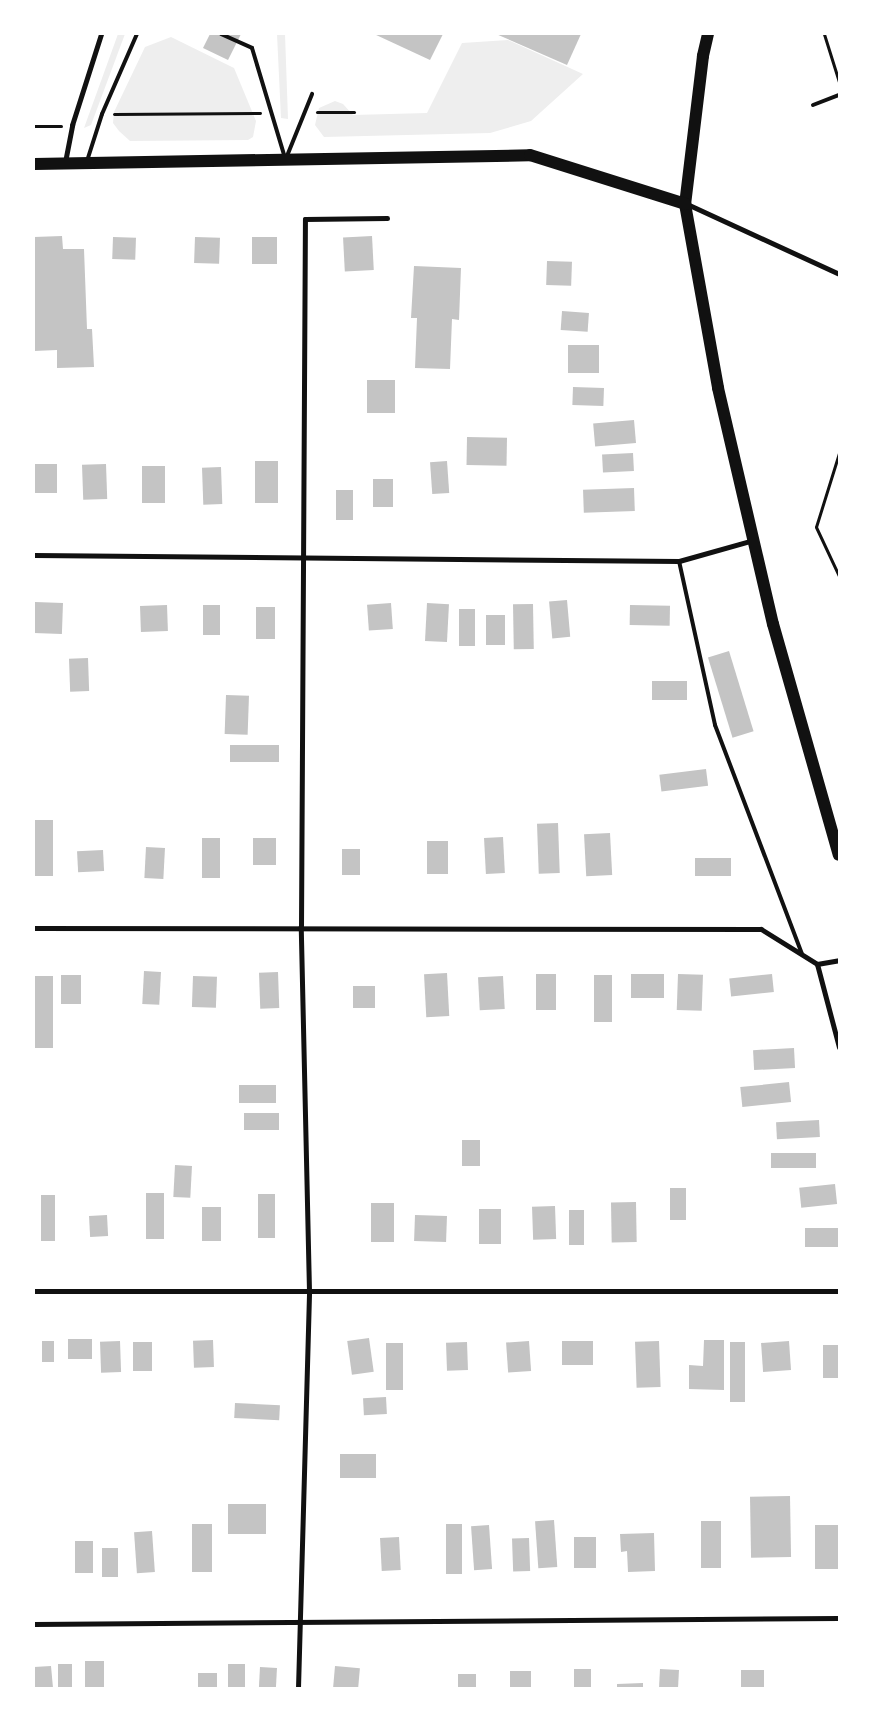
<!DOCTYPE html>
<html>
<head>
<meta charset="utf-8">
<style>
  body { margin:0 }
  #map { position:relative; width:873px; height:1722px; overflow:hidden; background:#fff; font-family:"Exo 2",sans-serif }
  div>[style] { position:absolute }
  .green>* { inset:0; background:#eee }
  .building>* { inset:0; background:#c4c4c4; transform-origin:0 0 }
  .path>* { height:3px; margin:-1.5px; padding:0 1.5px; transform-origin:1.5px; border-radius:1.5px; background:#111 }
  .service>* { height:4px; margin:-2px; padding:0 2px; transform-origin:2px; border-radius:2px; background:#111 }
  .minor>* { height:5px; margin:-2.5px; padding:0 2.5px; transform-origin:2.5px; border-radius:2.5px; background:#111 }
  .primary>* { height:12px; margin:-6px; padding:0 6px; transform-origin:6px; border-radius:6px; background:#111 }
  span { translate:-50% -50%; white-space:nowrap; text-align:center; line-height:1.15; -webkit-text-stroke:5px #fff; paint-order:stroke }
  .frame { position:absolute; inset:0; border:35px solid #fff; pointer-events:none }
</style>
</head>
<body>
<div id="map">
  <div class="green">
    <div style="clip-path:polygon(118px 34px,125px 34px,91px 125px,84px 128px)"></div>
    <div style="clip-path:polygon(277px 34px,285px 34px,288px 119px,281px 118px)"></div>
    <div style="clip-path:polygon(171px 37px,234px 68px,256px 121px,253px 137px,248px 140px,130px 141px,119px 131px,113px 123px,114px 112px,145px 47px)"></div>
    <div style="clip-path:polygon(508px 40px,583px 74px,531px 121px,490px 133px,324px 137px,315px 125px,319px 108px,335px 101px,343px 104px,353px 115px,427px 113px,462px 43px)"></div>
  </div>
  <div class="building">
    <div style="clip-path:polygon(210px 34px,241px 34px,228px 60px,203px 48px)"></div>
    <div style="clip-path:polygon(374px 34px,443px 34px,430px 60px)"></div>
    <div style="clip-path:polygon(496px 34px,581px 34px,567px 65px)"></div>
    <div style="clip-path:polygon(62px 236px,63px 249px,84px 249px,87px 329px,92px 329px,94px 367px,57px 368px,57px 350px,34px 351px,34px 237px)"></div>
    <div style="left:372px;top:236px;width:34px;height:29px;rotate:87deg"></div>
    <div style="left:113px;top:237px;width:23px;height:22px;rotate:2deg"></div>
    <div style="left:195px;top:237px;width:25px;height:26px;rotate:2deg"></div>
    <div style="left:252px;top:237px;width:25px;height:27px"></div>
    <div style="left:547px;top:261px;width:25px;height:24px;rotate:2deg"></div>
    <div style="clip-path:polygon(414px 266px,461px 268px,459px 320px,452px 319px,450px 369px,415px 368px,417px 318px,411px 318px)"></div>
    <div style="left:562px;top:311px;width:27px;height:19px;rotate:4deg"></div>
    <div style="left:568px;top:345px;width:31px;height:28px"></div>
    <div style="left:367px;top:380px;width:28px;height:33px"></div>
    <div style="left:573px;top:387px;width:31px;height:18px;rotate:2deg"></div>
    <div style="left:634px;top:420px;width:23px;height:41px;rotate:85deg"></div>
    <div style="left:467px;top:437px;width:40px;height:28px;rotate:1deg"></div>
    <div style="left:633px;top:453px;width:18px;height:31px;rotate:87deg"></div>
    <div style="left:255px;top:461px;width:23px;height:42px"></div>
    <div style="left:447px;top:461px;width:32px;height:17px;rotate:86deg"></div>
    <div style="left:34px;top:464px;width:23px;height:29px"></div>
    <div style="left:106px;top:464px;width:35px;height:24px;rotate:88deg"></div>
    <div style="left:142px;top:466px;width:23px;height:37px"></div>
    <div style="left:221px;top:467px;width:37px;height:19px;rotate:88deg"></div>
    <div style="left:373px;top:479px;width:20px;height:28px"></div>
    <div style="left:634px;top:488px;width:23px;height:51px;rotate:88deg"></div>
    <div style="left:336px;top:490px;width:17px;height:30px"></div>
    <div style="left:567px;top:600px;width:37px;height:18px;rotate:85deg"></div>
    <div style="left:35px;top:602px;width:28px;height:31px;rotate:2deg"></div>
    <div style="left:391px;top:603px;width:26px;height:24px;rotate:86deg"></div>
    <div style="left:427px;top:603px;width:22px;height:38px;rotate:3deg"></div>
    <div style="left:533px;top:604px;width:45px;height:20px;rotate:89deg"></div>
    <div style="left:167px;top:605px;width:26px;height:27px;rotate:88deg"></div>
    <div style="left:220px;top:605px;width:30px;height:17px;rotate:90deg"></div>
    <div style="left:630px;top:605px;width:40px;height:20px;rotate:1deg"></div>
    <div style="left:275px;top:607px;width:32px;height:19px;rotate:90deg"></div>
    <div style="left:459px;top:609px;width:16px;height:37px"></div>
    <div style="left:505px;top:615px;width:30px;height:19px;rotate:90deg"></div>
    <div style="left:729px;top:651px;width:84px;height:22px;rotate:73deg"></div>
    <div style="left:88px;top:658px;width:33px;height:19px;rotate:88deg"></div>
    <div style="left:652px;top:681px;width:35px;height:19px"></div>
    <div style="left:226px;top:695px;width:23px;height:39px;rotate:2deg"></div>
    <div style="left:230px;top:745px;width:49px;height:17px"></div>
    <div style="left:706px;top:769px;width:17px;height:47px;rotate:83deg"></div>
    <div style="left:34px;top:820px;width:19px;height:56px"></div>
    <div style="left:558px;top:823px;width:50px;height:21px;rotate:88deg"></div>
    <div style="left:610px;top:833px;width:42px;height:26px;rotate:87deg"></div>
    <div style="left:503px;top:837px;width:36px;height:19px;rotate:87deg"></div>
    <div style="left:202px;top:838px;width:18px;height:40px"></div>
    <div style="left:253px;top:838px;width:23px;height:27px"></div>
    <div style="left:427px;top:841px;width:21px;height:33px"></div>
    <div style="left:146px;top:847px;width:19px;height:31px;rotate:3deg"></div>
    <div style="left:342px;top:849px;width:18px;height:26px"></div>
    <div style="left:103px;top:850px;width:21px;height:26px;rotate:87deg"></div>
    <div style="left:731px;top:858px;width:18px;height:36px;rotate:90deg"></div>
    <div style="left:144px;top:971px;width:17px;height:33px;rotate:3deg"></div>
    <div style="left:278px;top:972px;width:36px;height:19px;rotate:88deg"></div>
    <div style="left:447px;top:973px;width:43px;height:23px;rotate:87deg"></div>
    <div style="left:536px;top:974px;width:20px;height:36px"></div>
    <div style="left:631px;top:974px;width:33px;height:24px"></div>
    <div style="left:678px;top:974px;width:25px;height:36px;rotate:2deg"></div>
    <div style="left:772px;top:974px;width:18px;height:43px;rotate:84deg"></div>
    <div style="left:61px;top:975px;width:20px;height:29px"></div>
    <div style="left:594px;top:975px;width:18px;height:47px"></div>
    <div style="left:34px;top:976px;width:19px;height:72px"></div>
    <div style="left:193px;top:976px;width:24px;height:31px;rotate:2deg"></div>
    <div style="left:503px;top:976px;width:33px;height:25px;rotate:87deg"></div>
    <div style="left:353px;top:986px;width:22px;height:22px"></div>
    <div style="left:794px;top:1048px;width:20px;height:41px;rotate:87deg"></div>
    <div style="left:789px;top:1082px;width:20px;height:49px;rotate:84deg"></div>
    <div style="left:276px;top:1085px;width:18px;height:37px;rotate:90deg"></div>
    <div style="left:244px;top:1113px;width:35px;height:17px"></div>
    <div style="left:819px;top:1120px;width:17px;height:43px;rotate:87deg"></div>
    <div style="left:462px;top:1140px;width:18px;height:26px"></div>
    <div style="left:816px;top:1153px;width:15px;height:45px;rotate:90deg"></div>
    <div style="left:175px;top:1165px;width:17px;height:32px;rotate:3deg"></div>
    <div style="left:835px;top:1184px;width:20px;height:36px;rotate:84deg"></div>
    <div style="left:670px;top:1188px;width:16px;height:32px"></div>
    <div style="left:146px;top:1193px;width:18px;height:46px"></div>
    <div style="left:258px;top:1194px;width:17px;height:44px"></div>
    <div style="left:41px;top:1195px;width:14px;height:46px"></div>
    <div style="left:636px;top:1202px;width:40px;height:25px;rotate:89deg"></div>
    <div style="left:371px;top:1203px;width:23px;height:39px"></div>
    <div style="left:555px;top:1206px;width:33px;height:23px;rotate:88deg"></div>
    <div style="left:202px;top:1207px;width:19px;height:34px"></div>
    <div style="left:479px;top:1209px;width:22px;height:35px"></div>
    <div style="left:569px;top:1210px;width:15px;height:35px"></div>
    <div style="left:107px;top:1215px;width:21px;height:18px;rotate:87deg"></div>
    <div style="left:415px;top:1215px;width:32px;height:26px;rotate:2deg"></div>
    <div style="left:805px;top:1228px;width:34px;height:19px"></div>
    <div style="left:369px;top:1338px;width:34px;height:22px;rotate:82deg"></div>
    <div style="left:92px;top:1339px;width:20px;height:24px;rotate:90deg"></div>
    <div style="left:213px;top:1340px;width:27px;height:20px;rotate:88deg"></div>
    <div style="clip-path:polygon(704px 1340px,724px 1340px,724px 1390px,689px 1389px,689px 1365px,703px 1366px)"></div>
    <div style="left:42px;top:1341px;width:12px;height:21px"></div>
    <div style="left:120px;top:1341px;width:31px;height:20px;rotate:88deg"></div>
    <div style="left:529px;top:1341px;width:30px;height:23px;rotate:86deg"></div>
    <div style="left:562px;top:1341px;width:31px;height:24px"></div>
    <div style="left:659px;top:1341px;width:46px;height:24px;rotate:88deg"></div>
    <div style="left:789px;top:1341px;width:29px;height:28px;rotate:86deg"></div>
    <div style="left:133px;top:1342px;width:19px;height:29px"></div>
    <div style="left:467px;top:1342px;width:28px;height:21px;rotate:88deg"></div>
    <div style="left:745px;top:1342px;width:60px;height:15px;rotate:90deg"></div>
    <div style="left:386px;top:1343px;width:17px;height:47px"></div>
    <div style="left:839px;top:1345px;width:33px;height:16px;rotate:90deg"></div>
    <div style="left:386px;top:1397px;width:17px;height:23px;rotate:87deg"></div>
    <div style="left:235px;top:1403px;width:45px;height:15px;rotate:3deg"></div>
    <div style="left:340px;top:1454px;width:36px;height:24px"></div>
    <div style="left:790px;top:1496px;width:61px;height:40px;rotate:89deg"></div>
    <div style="left:266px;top:1504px;width:30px;height:38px;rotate:90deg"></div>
    <div style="left:554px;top:1520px;width:47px;height:19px;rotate:86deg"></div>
    <div style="left:701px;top:1521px;width:20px;height:47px"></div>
    <div style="left:192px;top:1524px;width:20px;height:48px"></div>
    <div style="left:446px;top:1524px;width:16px;height:50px"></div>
    <div style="left:489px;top:1525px;width:44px;height:18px;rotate:86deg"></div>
    <div style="left:839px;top:1525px;width:44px;height:24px;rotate:90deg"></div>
    <div style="left:152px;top:1531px;width:41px;height:18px;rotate:86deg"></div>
    <div style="clip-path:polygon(654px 1533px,655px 1571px,628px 1572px,627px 1551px,621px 1552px,620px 1534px)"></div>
    <div style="left:399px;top:1537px;width:33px;height:19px;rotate:87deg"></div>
    <div style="left:574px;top:1537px;width:22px;height:31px"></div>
    <div style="left:529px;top:1538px;width:33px;height:17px;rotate:88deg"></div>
    <div style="left:75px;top:1541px;width:18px;height:32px"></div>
    <div style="left:102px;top:1548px;width:16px;height:29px"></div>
    <div style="left:85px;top:1661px;width:19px;height:27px"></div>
    <div style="left:58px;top:1664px;width:14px;height:24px"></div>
    <div style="left:228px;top:1664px;width:17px;height:24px"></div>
    <div style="clip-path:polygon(51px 1666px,53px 1688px,34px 1688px,34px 1667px)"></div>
    <div style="left:335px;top:1666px;width:25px;height:22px;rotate:5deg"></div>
    <div style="left:260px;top:1667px;width:17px;height:21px;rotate:3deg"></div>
    <div style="left:574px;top:1669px;width:17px;height:19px"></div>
    <div style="left:660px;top:1669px;width:19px;height:19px;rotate:3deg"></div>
    <div style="left:741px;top:1670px;width:23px;height:18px"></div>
    <div style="left:531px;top:1671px;width:17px;height:21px;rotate:90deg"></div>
    <div style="left:198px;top:1673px;width:19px;height:15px"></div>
    <div style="left:458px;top:1674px;width:18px;height:14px"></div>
    <div style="clip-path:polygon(643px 1683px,643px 1688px,617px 1688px,617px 1684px)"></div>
  </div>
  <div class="path">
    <div style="left:824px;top:34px;width:50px;rotate:72.6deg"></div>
    <div style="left:317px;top:112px;width:37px"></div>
    <div style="left:114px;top:114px;width:146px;rotate:-0.4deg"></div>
    <div style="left:34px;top:126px;width:27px"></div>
    <div style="left:839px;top:453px;width:77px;rotate:107.3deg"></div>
    <div style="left:816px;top:527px;width:54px;rotate:64.9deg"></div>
  </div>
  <div class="service">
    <div style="left:221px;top:34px;width:34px;rotate:24deg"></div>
    <div style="left:252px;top:48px;width:115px;rotate:73.3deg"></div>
    <div style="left:813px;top:105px;width:28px;rotate:-21deg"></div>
    <div style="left:287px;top:156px;width:67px;rotate:-68deg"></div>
    <div style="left:87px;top:161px;width:49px;rotate:-72.3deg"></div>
    <div style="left:102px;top:114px;width:87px;rotate:-66.4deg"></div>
    <div style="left:679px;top:561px;width:168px;rotate:77.6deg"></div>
    <div style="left:715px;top:725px;width:245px;rotate:69.2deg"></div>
  </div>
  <div class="minor">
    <div style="left:65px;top:162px;width:38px;rotate:-79deg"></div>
    <div style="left:72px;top:125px;width:96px;rotate:-72.3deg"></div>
    <div style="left:687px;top:204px;width:167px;rotate:24.7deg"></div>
    <div style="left:34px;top:555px;width:645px;rotate:0.53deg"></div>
    <div style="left:679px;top:561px;width:77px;rotate:-15.8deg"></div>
    <div style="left:34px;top:928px;width:727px;rotate:0.08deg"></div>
    <div style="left:761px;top:929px;width:66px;rotate:32deg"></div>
    <div style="left:817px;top:964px;width:22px;rotate:-10deg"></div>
    <div style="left:817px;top:964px;width:86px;rotate:75.2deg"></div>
    <div style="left:34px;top:1291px;width:805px"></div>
    <div style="left:34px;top:1624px;width:805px;rotate:-0.43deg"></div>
    <div style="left:298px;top:1688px;width:397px;rotate:-88.4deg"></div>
    <div style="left:309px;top:1291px;width:365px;rotate:-91.3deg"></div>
    <div style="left:301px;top:926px;width:707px;rotate:-89.68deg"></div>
    <div style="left:305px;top:219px;width:82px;rotate:-0.7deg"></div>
  </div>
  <div class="primary">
    <div style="left:708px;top:34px;width:23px;rotate:103deg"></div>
    <div style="left:703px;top:56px;width:149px;rotate:96.9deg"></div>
    <div style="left:685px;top:204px;width:187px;rotate:79.8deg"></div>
    <div style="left:718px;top:388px;width:242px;rotate:76.9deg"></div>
    <div style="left:773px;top:624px;width:240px;rotate:74.1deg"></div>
    <div style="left:34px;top:164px;width:496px;rotate:-1deg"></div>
    <div style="left:530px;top:155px;width:163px;rotate:17.5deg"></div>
  </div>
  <div class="frame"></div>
</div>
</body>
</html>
